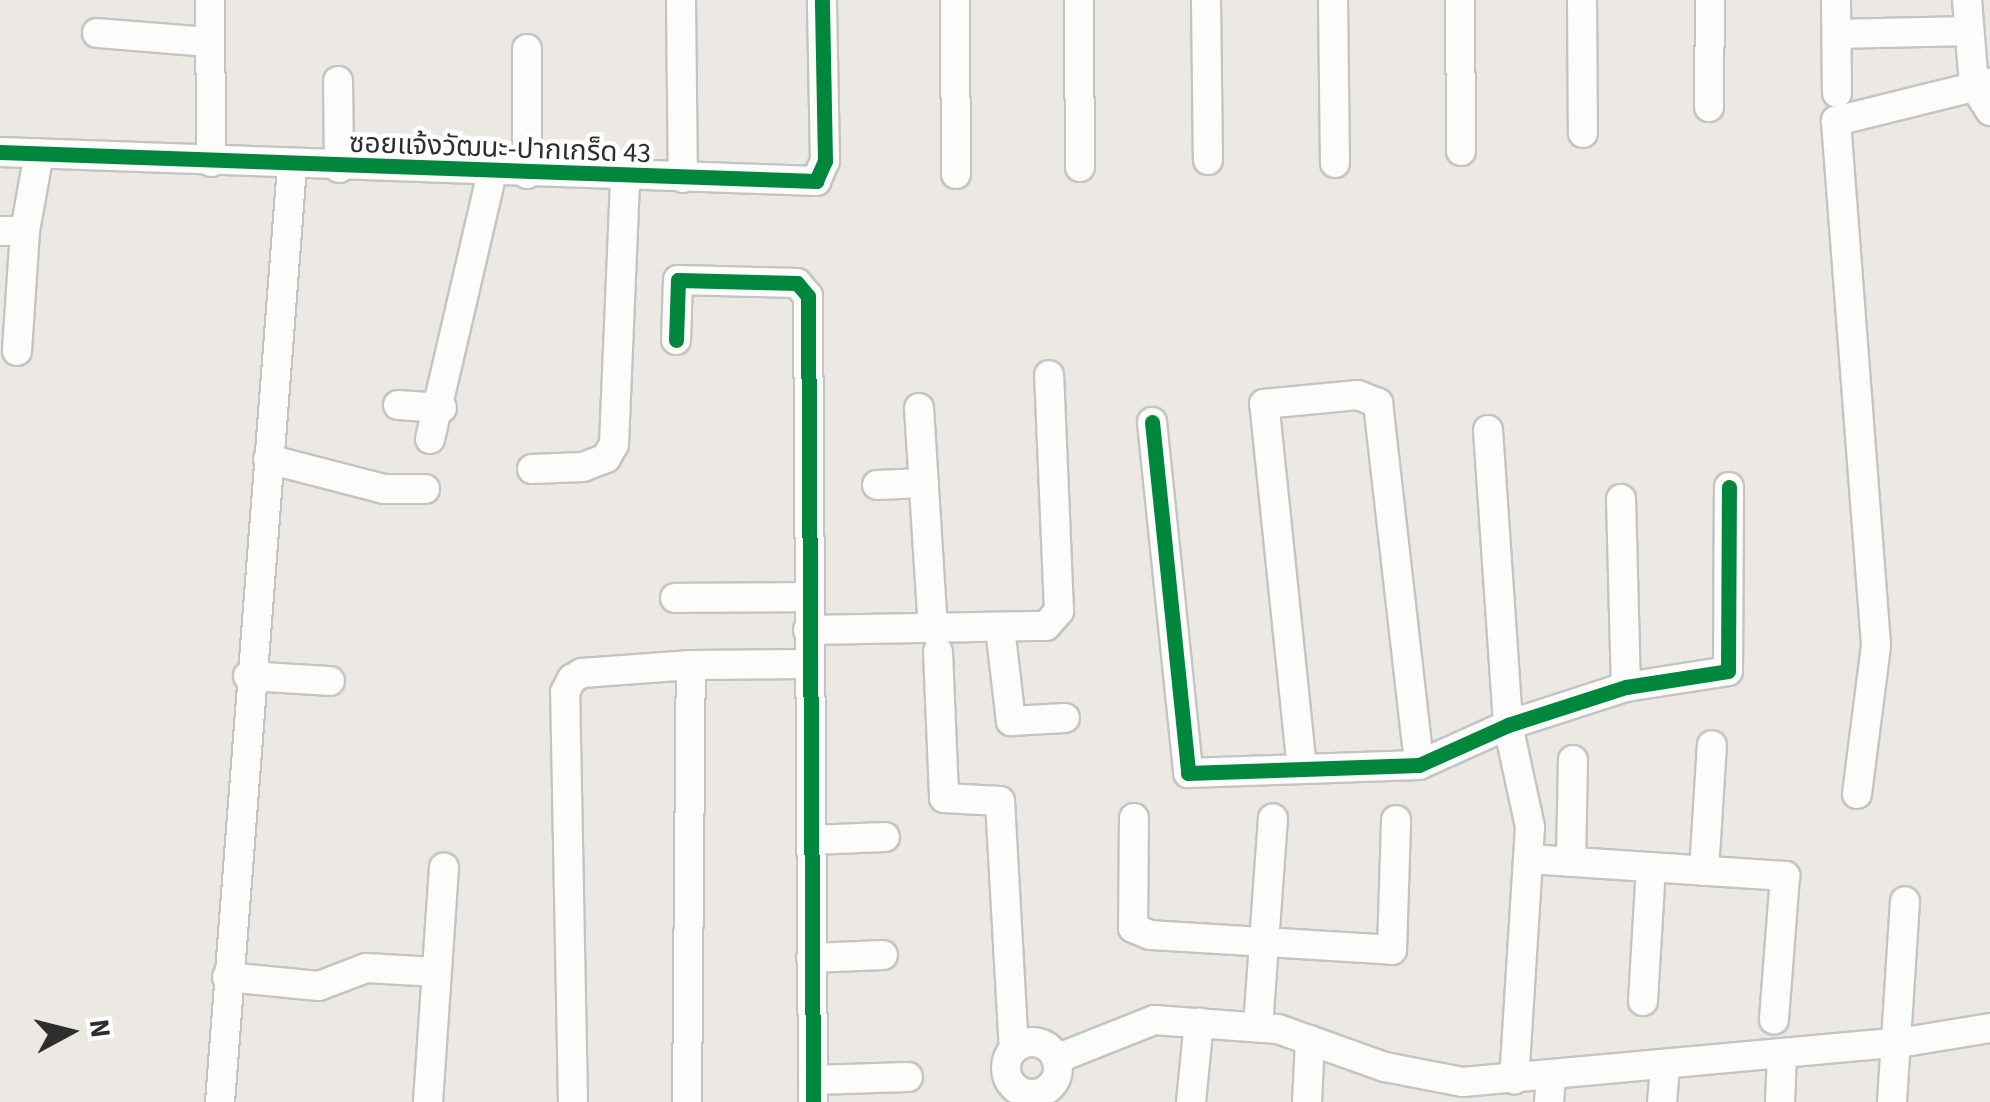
<!DOCTYPE html>
<html>
<head>
<meta charset="utf-8">
<style>
  body { margin:0 }
  #map { position:relative; width:1990px; height:1102px; overflow:hidden; background:#ece8e4; font-family:"Source Sans 3","Noto Sans Thai",sans-serif }
  div>[style] { position:absolute }
  .roads { filter:drop-shadow(2px 0 #c5c4c5) drop-shadow(-2px 0 #c5c4c5) drop-shadow(0 2px #c5c4c5) drop-shadow(0 -2px #c5c4c5) }
  .minor>* { height:28px; margin:-14px; padding:0 14px; transform-origin:14px; border-radius:14px; background:#fcfcfb }
  .minor>.ring { margin:-14px; padding:0; box-sizing:content-box; background:none; border:28px solid #fcfcfb; border-radius:50% }
  .cycleway>* { height:15px; margin:-7.5px; padding:0 7.5px; transform-origin:7.5px; border-radius:7.5px; background:#00873e }
  span { translate:-50% -50%; white-space:nowrap; text-align:center; line-height:1.15; -webkit-text-stroke:9px #fff; paint-order:stroke }
  .street-label { font-size:28px; color:#2e2e2e }
  .north { position:absolute; left:20px; top:982px; width:100px; height:100px; -webkit-text-stroke:8px #fff; paint-order:stroke; rotate:83deg; font-size:28px; font-weight:700; line-height:40px; text-align:center; color:#2e2e2e }
  .north::after { content:''; display:block; margin:auto; width:35px; height:45px; background:#2e2e2e; clip-path:polygon(50% 0,100% 100%,50% 72%,0 100%) }
</style>
</head>
<body>
<div id="map">
  <div class="roads">
    <div class="minor">
      <div style="left:210px;top:0;width:162px;rotate:89.6deg"></div>
      <div style="left:681px;top:0;width:178px;rotate:89.4deg"></div>
      <div style="left:955px;top:0;width:174px;rotate:89.7deg"></div>
      <div style="left:1079px;top:0;width:167px;rotate:89.7deg"></div>
      <div style="left:1206px;top:0;width:160px;rotate:89.3deg"></div>
      <div style="left:1333px;top:0;width:163px;rotate:89.3deg"></div>
      <div style="left:1460px;top:0;width:151px;rotate:89.6deg"></div>
      <div style="left:1582px;top:0;width:133px;rotate:89.6deg"></div>
      <div style="left:1836px;top:0;width:93px;rotate:89.4deg"></div>
      <div style="left:1967px;top:0;width:86px;rotate:85.3deg"></div>
      <div style="left:1974px;top:86px;width:30px;rotate:57deg"></div>
      <div style="left:97px;top:33px;width:113px;rotate:4.6deg"></div>
      <div style="left:1837px;top:34px;width:130px;rotate:-1.3deg"></div>
      <div style="left:527px;top:49px;width:125px;rotate:90deg"></div>
      <div style="left:338px;top:81px;width:87px;rotate:89.3deg"></div>
      <div style="left:1709px;top:107px;width:107px;rotate:-89.5deg"></div>
      <div style="left:0;top:152px;width:817px;rotate:2.04deg"></div>
      <div style="left:816px;top:181px;width:22px;rotate:-66deg"></div>
      <div style="left:825px;top:161px;width:161px;rotate:-91.1deg"></div>
      <div style="left:0;top:231px;width:25px"></div>
      <div style="left:25px;top:231px;width:79px;rotate:-79.8deg"></div>
      <div style="left:676px;top:340px;width:60px;rotate:-88.1deg"></div>
      <div style="left:678px;top:280px;width:119px;rotate:1.4deg"></div>
      <div style="left:797px;top:283px;width:17px;rotate:50deg"></div>
      <div style="left:808px;top:296px;width:806px;rotate:89.64deg"></div>
      <div style="left:17px;top:351px;width:120px;rotate:-86.2deg"></div>
      <div style="left:398px;top:405px;width:44px;rotate:3.9deg"></div>
      <div style="left:919px;top:408px;width:223px;rotate:86.4deg"></div>
      <div style="left:1152px;top:422px;width:353px;rotate:84.1deg"></div>
      <div style="left:1188px;top:773px;width:231px;rotate:-2deg"></div>
      <div style="left:1419px;top:765px;width:98px;rotate:-24.2deg"></div>
      <div style="left:1508px;top:725px;width:124px;rotate:-17.9deg"></div>
      <div style="left:1626px;top:687px;width:103px;rotate:-8.9deg"></div>
      <div style="left:1728px;top:671px;width:184px;rotate:-89.7deg"></div>
      <div style="left:1488px;top:430px;width:296px;rotate:86.1deg"></div>
      <div style="left:1508px;top:725px;width:104px;rotate:77.8deg"></div>
      <div style="left:1530px;top:827px;width:253px;rotate:93.6deg"></div>
      <div style="left:430px;top:439px;width:273px;rotate:-76.9deg"></div>
      <div style="left:268px;top:459px;width:120px;rotate:14.5deg"></div>
      <div style="left:384px;top:489px;width:41px"></div>
      <div style="left:532px;top:469px;width:51px;rotate:-2.2deg"></div>
      <div style="left:583px;top:467px;width:25px;rotate:-21deg"></div>
      <div style="left:606px;top:458px;width:16px;rotate:-60deg"></div>
      <div style="left:614px;top:444px;width:267px;rotate:-87.6deg"></div>
      <div style="left:877px;top:485px;width:47px;rotate:-2.4deg"></div>
      <div style="left:1621px;top:499px;width:188px;rotate:88.5deg"></div>
      <div style="left:675px;top:598px;width:132px;rotate:-0.4deg"></div>
      <div style="left:1000px;top:628px;width:94px;rotate:83.3deg"></div>
      <div style="left:1011px;top:721px;width:54px;rotate:-3.2deg"></div>
      <div style="left:808px;top:630px;width:238px;rotate:-1deg"></div>
      <div style="left:1046px;top:626px;width:20px;rotate:-49deg"></div>
      <div style="left:1059px;top:611px;width:236px;rotate:-92.4deg"></div>
      <div style="left:938px;top:652px;width:146px;rotate:87.6deg"></div>
      <div style="left:944px;top:798px;width:56px;rotate:3.1deg"></div>
      <div style="left:1000px;top:801px;width:248px;rotate:86.8deg"></div>
      <div style="left:248px;top:676px;width:82px;rotate:3.5deg"></div>
      <div style="left:1302px;top:769px;width:367px;rotate:-95.9deg"></div>
      <div style="left:1264px;top:404px;width:94px;rotate:-5.5deg"></div>
      <div style="left:1358px;top:395px;width:22px;rotate:22deg"></div>
      <div style="left:1378px;top:403px;width:364px;rotate:83.5deg"></div>
      <div style="left:1857px;top:794px;width:150px;rotate:-82.7deg"></div>
      <div style="left:1876px;top:645px;width:526px;rotate:-94.37deg"></div>
      <div style="left:1836px;top:121px;width:159px;rotate:-13.9deg"></div>
      <div style="left:1134px;top:818px;width:110px;rotate:90.5deg"></div>
      <div style="left:1133px;top:928px;width:18px;rotate:22deg"></div>
      <div style="left:1150px;top:935px;width:242px;rotate:3.5deg"></div>
      <div style="left:1392px;top:950px;width:130px;rotate:-88.2deg"></div>
      <div style="left:811px;top:840px;width:74px;rotate:-2.3deg"></div>
      <div style="left:1528px;top:859px;width:258px;rotate:3.8deg"></div>
      <div style="left:1785px;top:876px;width:144px;rotate:94.4deg"></div>
      <div style="left:1571px;top:862px;width:102px;rotate:-88.9deg"></div>
      <div style="left:1704px;top:871px;width:126px;rotate:-86.4deg"></div>
      <div style="left:811px;top:958px;width:72px;rotate:-2.4deg"></div>
      <div style="left:227px;top:977px;width:92px;rotate:5.6deg"></div>
      <div style="left:319px;top:986px;width:50px;rotate:-21deg"></div>
      <div style="left:366px;top:968px;width:70px;rotate:3.3deg"></div>
      <div style="left:1643px;top:1001px;width:134px;rotate:-86.6deg"></div>
      <div style="left:1258px;top:1027px;width:209px;rotate:-85.9deg"></div>
      <div class="ring" style="left:1006px;top:1042px;width:24px;height:24px"></div>
      <div style="left:1056px;top:1059px;width:105px;rotate:-21.7deg"></div>
      <div style="left:1154px;top:1020px;width:124px;rotate:4.2deg"></div>
      <div style="left:1278px;top:1029px;width:114px;rotate:19.6deg"></div>
      <div style="left:1385px;top:1067px;width:79px;rotate:10.9deg"></div>
      <div style="left:1463px;top:1082px;width:444px;rotate:-5.2deg"></div>
      <div style="left:1905px;top:1042px;width:86px;rotate:-9.4deg"></div>
      <div style="left:813px;top:1080px;width:95px;rotate:-1.8deg"></div>
      <div style="left:220px;top:1102px;width:939px;rotate:-85.6deg"></div>
      <div style="left:428px;top:1102px;width:235px;rotate:-86.1deg"></div>
      <div style="left:573px;top:1102px;width:410px;rotate:-91.1deg"></div>
      <div style="left:565px;top:692px;width:15px;rotate:-62deg"></div>
      <div style="left:572px;top:679px;width:12px;rotate:-31deg"></div>
      <div style="left:582px;top:673px;width:109px;rotate:-4.2deg"></div>
      <div style="left:691px;top:665px;width:118px;rotate:-0.5deg"></div>
      <div style="left:687px;top:1102px;width:437px;rotate:-89.5deg"></div>
      <div style="left:1191px;top:1102px;width:80px;rotate:-84.3deg"></div>
      <div style="left:1307px;top:1102px;width:62px;rotate:-87.2deg"></div>
      <div style="left:1549px;top:1102px;width:25px;rotate:-85deg"></div>
      <div style="left:1662px;top:1102px;width:36px;rotate:-85deg"></div>
      <div style="left:1780px;top:1102px;width:48px;rotate:-87.6deg"></div>
      <div style="left:1892px;top:1102px;width:201px;rotate:-86.3deg"></div>
    </div>
  </div>
  <div class="cycleway">
    <div style="left:0;top:152px;width:817px;rotate:2.04deg"></div>
    <div style="left:816px;top:181px;width:22px;rotate:-66deg"></div>
    <div style="left:825px;top:161px;width:161px;rotate:-91.1deg"></div>
    <div style="left:676px;top:340px;width:60px;rotate:-88.1deg"></div>
    <div style="left:678px;top:280px;width:119px;rotate:1.4deg"></div>
    <div style="left:797px;top:283px;width:17px;rotate:50deg"></div>
    <div style="left:808px;top:296px;width:806px;rotate:89.64deg"></div>
    <div style="left:1152px;top:422px;width:353px;rotate:84.1deg"></div>
    <div style="left:1188px;top:773px;width:231px;rotate:-2deg"></div>
    <div style="left:1419px;top:765px;width:98px;rotate:-24.2deg"></div>
    <div style="left:1508px;top:725px;width:124px;rotate:-17.9deg"></div>
    <div style="left:1626px;top:687px;width:103px;rotate:-8.9deg"></div>
    <div style="left:1728px;top:671px;width:184px;rotate:-89.7deg"></div>
  </div>
  <div class="street-label">
    <span style="left:500px;top:148px;rotate:2deg">ซอยแจ้งวัฒนะ-ปากเกร็ด 43</span>
  </div>
  <div class="north">N</div>
</div>
</body>
</html>
